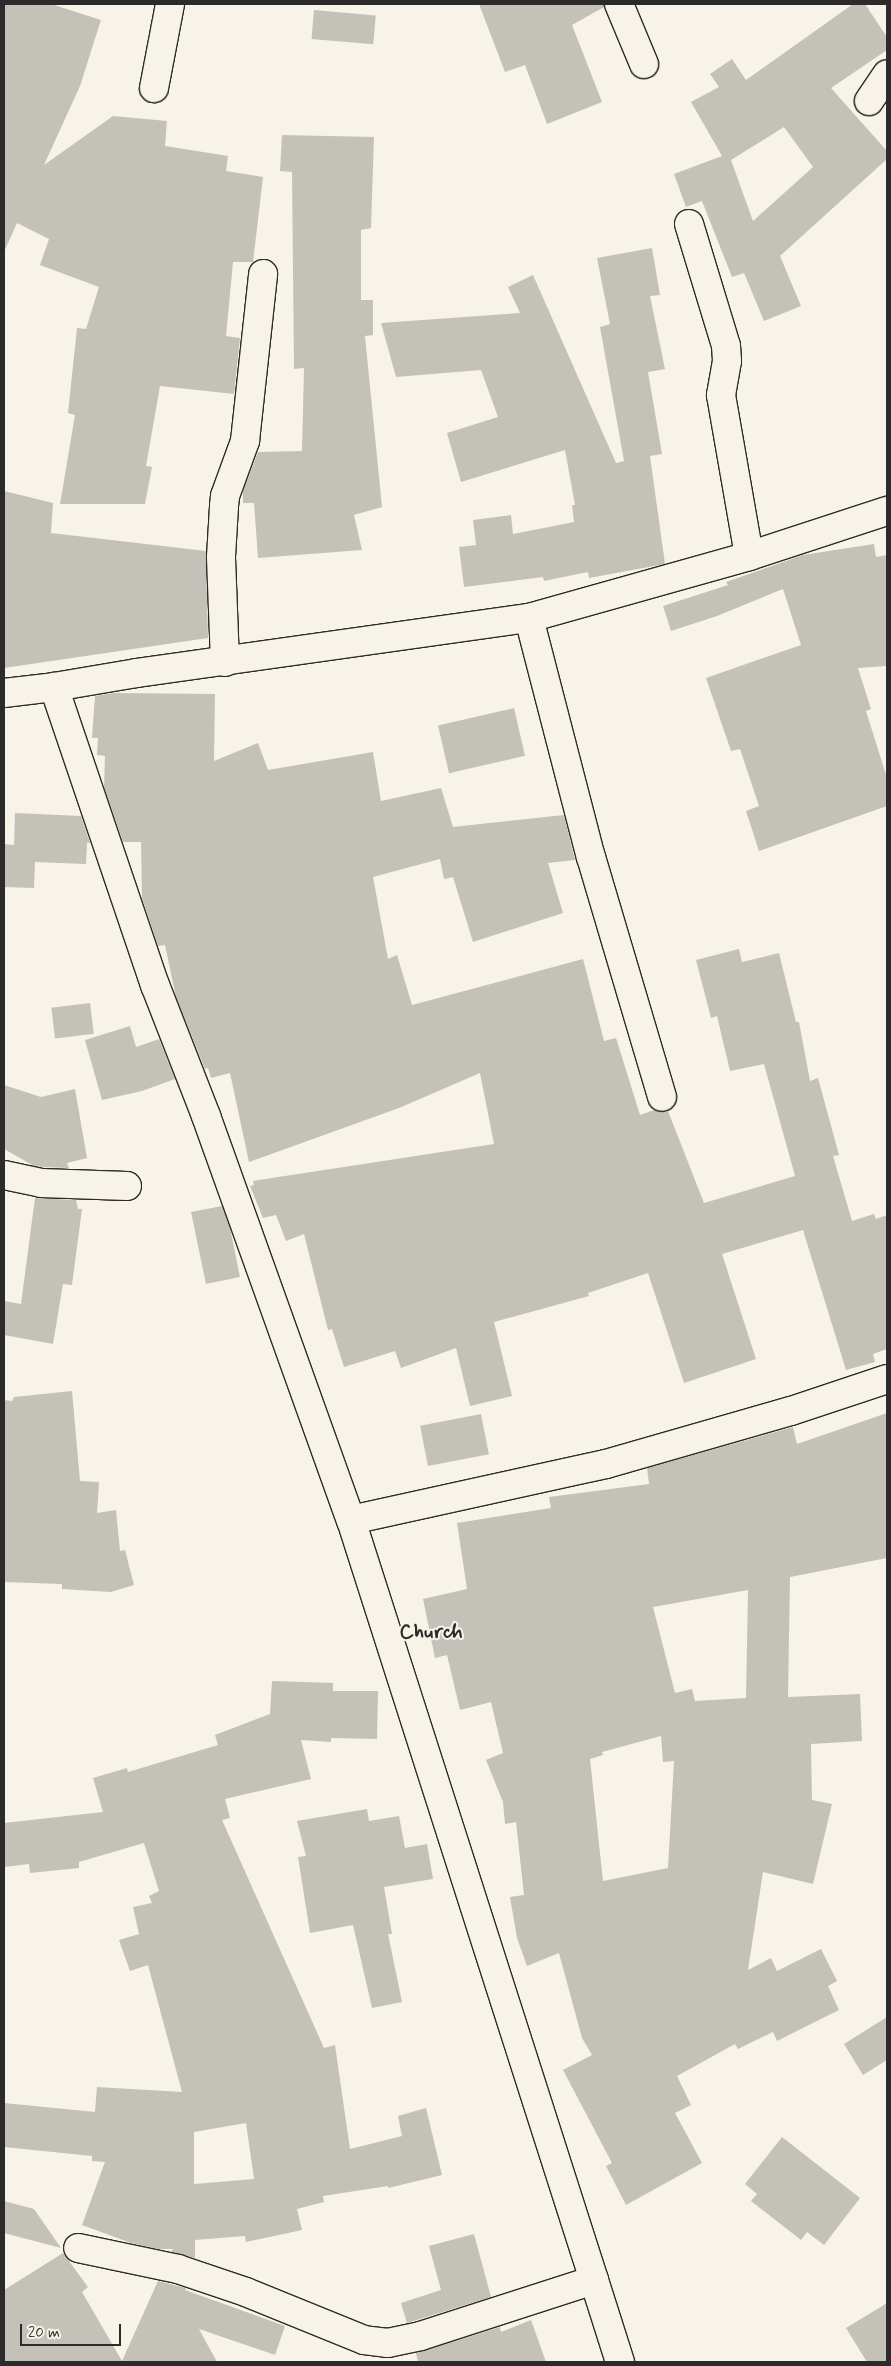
<!DOCTYPE html>
<html>
<head>
<meta charset="utf-8">
<style>
  body { margin:0 }
  #map { position:relative; width:891px; height:2366px; overflow:hidden; background:#f7f3e8; font-family:Mynerve,sans-serif }
  div>[style] { position:absolute }
  .building>* { inset:0; background:#c4c1b9; transform-origin:0 0 }
  .roads { filter:drop-shadow(1px 0 #2b2b2b) drop-shadow(-1px 0 #2b2b2b) drop-shadow(0 1px #2b2b2b) drop-shadow(0 -1px #2b2b2b) }
  .minor>* { height:28px; margin:-14px; padding:0 14px; transform-origin:14px; border-radius:14px; background:#f7f3e8 }
  span { translate:-50% -50%; white-space:nowrap; text-align:center; line-height:1.15; -webkit-text-stroke:4px #f7f3e8; paint-order:stroke }
  .quarter-label { font-size:20px; color:#2b2b2b; font-weight:700 }
  .frame { position:absolute; inset:0; border:5px solid #2b2b2b; pointer-events:none }
  .scale { position:absolute; left:20px; top:2324px; width:101px; height:22px; box-sizing:border-box; border:2px solid #2b2b2b; border-top:0; padding-left:6px; font-size:15px; line-height:18px; white-space:nowrap; color:#2b2b2b; -webkit-text-stroke:4px #f7f3e8; paint-order:stroke }
</style>
</head>
<body>
<div id="map">
  <div class="building">
    <div style="clip-path:polygon(4px 4px,51px 4px,101px 20px,80px 86px,44px 165px,113px 116px,167px 121px,165px 146px,228px 156px,226px 171px,263px 177px,253px 262px,233px 262px,226px 336px,240px 338px,234px 394px,160px 386px,146px 466px,152px 467px,145px 504px,60px 504px,75px 415px,68px 413px,77px 328px,86px 329px,99px 287px,40px 265px,49px 239px,17px 223px,4px 252px)"></div>
    <div style="clip-path:polygon(479px 4px,604px 4px,604px 7px,572px 25px,602px 102px,547px 124px,525px 65px,505px 72px)"></div>
    <div style="clip-path:polygon(evenodd,853px 4px,865px 4px,887px 37px,887px 50px,831px 88px,887px 151px,887px 159px,780px 256px,801px 306px,764px 321px,744px 273px,732px 277px,702px 201px,686px 207px,674px 174px,722px 156px,691px 102px,719px 87px,710px 74px,732px 59px,746px 80px,853px 4px,784px 127px,813px 167px,753px 221px,731px 160px,784px 127px)"></div>
    <div style="left:314px;top:10px;width:62px;height:29px;rotate:5deg"></div>
    <div style="clip-path:polygon(282px 135px,374px 137px,371px 228px,361px 230px,361px 300px,373px 300px,373px 335px,365px 336px,382px 507px,354px 515px,362px 550px,258px 558px,254px 503px,243px 503px,243px 491px,258px 452px,302px 451px,304px 368px,294px 369px,292px 172px,280px 171px)"></div>
    <div style="clip-path:polygon(652px 248px,660px 295px,650px 296px,665px 369px,648px 372px,662px 454px,650px 456px,665px 564px,589px 578px,588px 572px,544px 581px,543px 577px,464px 587px,459px 547px,476px 545px,473px 520px,511px 515px,513px 534px,574px 522px,572px 505px,575px 505px,565px 450px,461px 482px,447px 433px,498px 417px,481px 370px,396px 377px,381px 323px,520px 313px,508px 287px,533px 275px,616px 463px,624px 461px,600px 327px,610px 324px,597px 258px)"></div>
    <div style="clip-path:polygon(4px 491px,53px 503px,51px 533px,206px 551px,208px 638px,4px 668px)"></div>
    <div style="clip-path:polygon(874px 544px,876px 557px,887px 555px,887px 666px,858px 668px,871px 709px,866px 711px,887px 778px,887px 806px,759px 851px,746px 811px,759px 806px,740px 749px,731px 751px,706px 678px,801px 645px,783px 589px,717px 616px,671px 631px,663px 606px,728px 585px,726px 582px,803px 555px)"></div>
    <div style="clip-path:polygon(115px 693px,215px 694px,214px 761px,258px 743px,268px 770px,373px 752px,381px 801px,441px 788px,453px 827px,564px 815px,575px 860px,548px 863px,563px 913px,473px 942px,453px 877px,444px 879px,440px 859px,373px 877px,388px 959px,397px 955px,412px 1005px,583px 959px,604px 1041px,616px 1038px,640px 1115px,654px 1110px,659px 1112px,668px 1111px,704px 1203px,795px 1176px,764px 1064px,730px 1071px,717px 1016px,711px 1018px,696px 960px,739px 949px,742px 962px,779px 953px,796px 1022px,799px 1022px,810px 1081px,818px 1078px,839px 1155px,833px 1156px,852px 1221px,874px 1214px,876px 1219px,887px 1215px,887px 1349px,873px 1354px,875px 1362px,846px 1370px,803px 1230px,722px 1254px,756px 1359px,684px 1383px,648px 1273px,588px 1293px,589px 1296px,494px 1322px,512px 1396px,470px 1406px,456px 1348px,401px 1368px,395px 1351px,344px 1367px,332px 1329px,328px 1330px,304px 1234px,286px 1241px,276px 1215px,263px 1218px,250px 1186px,254px 1185px,253px 1181px,494px 1144px,480px 1073px,399px 1108px,249px 1162px,230px 1073px,211px 1078px,208px 1068px,205px 1069px,176px 997px,165px 945px,158px 946px,142px 898px,141px 842px,123px 842px,104px 787px,105px 756px,97px 755px,98px 738px,92px 738px,95px 696px)"></div>
    <div style="left:514px;top:708px;width:49px;height:78px;rotate:77deg"></div>
    <div style="clip-path:polygon(15px 813px,81px 816px,90px 843px,87px 843px,86px 864px,35px 862px,34px 888px,4px 887px,4px 844px,14px 845px)"></div>
    <div style="left:90px;top:1003px;width:31px;height:39px;rotate:83deg"></div>
    <div style="clip-path:polygon(130px 1026px,136px 1047px,159px 1039px,175px 1079px,142px 1091px,102px 1100px,85px 1040px)"></div>
    <div style="clip-path:polygon(4px 1085px,41px 1097px,75px 1089px,87px 1158px,67px 1163px,69px 1168px,43px 1167px,34px 1166px,4px 1149px)"></div>
    <div style="clip-path:polygon(35px 1198px,76px 1200px,78px 1209px,82px 1209px,72px 1285px,63px 1284px,53px 1344px,4px 1335px,4px 1301px,21px 1304px)"></div>
    <div style="clip-path:polygon(222px 1206px,230px 1228px,240px 1277px,206px 1284px,191px 1212px)"></div>
    <div style="clip-path:polygon(72px 1391px,80px 1481px,99px 1482px,97px 1513px,116px 1510px,120px 1551px,125px 1550px,134px 1585px,111px 1592px,62px 1589px,62px 1584px,4px 1582px,4px 1400px,12px 1401px,14px 1397px)"></div>
    <div style="clip-path:polygon(evenodd,887px 1413px,887px 1558px,790px 1577px,788px 1697px,860px 1694px,862px 1741px,811px 1744px,812px 1800px,832px 1804px,813px 1884px,763px 1872px,748px 1970px,771px 1958px,777px 1971px,821px 1949px,837px 1981px,828px 1986px,839px 2010px,777px 2041px,773px 2032px,738px 2049px,735px 2044px,677px 2076px,691px 2105px,675px 2113px,702px 2163px,626px 2205px,606px 2166px,612px 2163px,563px 2070px,592px 2055px,582px 2038px,559px 1953px,527px 1966px,517px 1938px,510px 1897px,524px 1895px,516px 1822px,505px 1824px,503px 1802px,486px 1760px,503px 1753px,491px 1702px,460px 1710px,447px 1655px,435px 1658px,423px 1599px,467px 1589px,457px 1523px,551px 1508px,549px 1497px,649px 1484px,647px 1468px,793px 1427px,797px 1444px,887px 1413px,748px 1590px,746px 1698px,695px 1701px,692px 1689px,675px 1693px,653px 1607px,748px 1590px,887px 1413px,661px 1736px,663px 1762px,674px 1761px,668px 1868px,603px 1881px,590px 1759px,603px 1755px,602px 1752px,661px 1736px)"></div>
    <div style="left:481px;top:1414px;width:41px;height:62px;rotate:79deg"></div>
    <div style="clip-path:polygon(evenodd,272px 1681px,333px 1683px,333px 1691px,378px 1691px,377px 1739px,331px 1738px,331px 1742px,301px 1740px,311px 1779px,225px 1799px,230px 1818px,222px 1820px,324px 2048px,335px 2045px,350px 2149px,402px 2136px,398px 2116px,426px 2108px,442px 2175px,388px 2188px,388px 2186px,323px 2196px,324px 2202px,297px 2209px,302px 2230px,246px 2242px,245px 2236px,195px 2240px,195px 2258px,171px 2252px,173px 2249px,158px 2249px,131px 2243px,82px 2225px,105px 2162px,92px 2161px,92px 2156px,4px 2147px,4px 2103px,95px 2112px,97px 2087px,182px 2092px,148px 1965px,130px 1971px,119px 1940px,139px 1934px,133px 1907px,152px 1903px,149px 1896px,159px 1891px,144px 1843px,79px 1862px,79px 1868px,30px 1873px,29px 1864px,4px 1867px,4px 1823px,103px 1812px,93px 1778px,127px 1768px,128px 1772px,218px 1745px,215px 1735px,270px 1714px,272px 1681px,246px 2123px,254px 2179px,194px 2184px,194px 2132px,246px 2123px)"></div>
    <div style="clip-path:polygon(367px 1809px,369px 1821px,399px 1816px,405px 1848px,427px 1844px,433px 1879px,384px 1887px,392px 1934px,388px 1934px,402px 2002px,372px 2008px,353px 1925px,310px 1933px,298px 1857px,306px 1856px,297px 1821px)"></div>
    <div style="clip-path:polygon(887px 2017px,887px 2060px,863px 2075px,844px 2044px)"></div>
    <div style="clip-path:polygon(782px 2137px,860px 2198px,824px 2245px,807px 2232px,801px 2240px,751px 2201px,757px 2194px,745px 2184px)"></div>
    <div style="clip-path:polygon(4px 2201px,34px 2209px,61px 2248px,4px 2233px)"></div>
    <div style="clip-path:polygon(474px 2234px,491px 2297px,407px 2323px,401px 2303px,441px 2290px,429px 2246px)"></div>
    <div style="clip-path:polygon(63px 2253px,88px 2287px,82px 2292px,122px 2361px,158px 2281px,186px 2288px,185px 2290px,285px 2326px,275px 2355px,199px 2329px,217px 2362px,4px 2362px,4px 2290px)"></div>
    <div style="clip-path:polygon(887px 2303px,887px 2362px,867px 2362px,846px 2328px)"></div>
    <div style="clip-path:polygon(531px 2320px,546px 2362px,418px 2362px,416px 2353px,500px 2327px,501px 2332px)"></div>
  </div>
  <div class="roads">
    <div class="minor">
      <div style="left:619px;top:4px;width:65px;rotate:67.4deg"></div>
      <div style="left:154px;top:88px;width:86px;rotate:-79.2deg"></div>
      <div style="left:869px;top:101px;width:32px;rotate:-56deg"></div>
      <div style="left:689px;top:224px;width:127px;rotate:73.1deg"></div>
      <div style="left:726px;top:346px;width:15px;rotate:86deg"></div>
      <div style="left:727px;top:361px;width:35px;rotate:100deg"></div>
      <div style="left:721px;top:395px;width:163px;rotate:80.1deg"></div>
      <div style="left:529px;top:618px;width:247px;rotate:75.5deg"></div>
      <div style="left:591px;top:857px;width:250px;rotate:73.5deg"></div>
      <div style="left:225px;top:662px;width:105px;rotate:-92.2deg"></div>
      <div style="left:221px;top:557px;width:51px;rotate:-86.6deg"></div>
      <div style="left:224px;top:506px;width:10px;rotate:-84deg"></div>
      <div style="left:225px;top:496px;width:59px;rotate:-70deg"></div>
      <div style="left:245px;top:441px;width:168px;rotate:-83.8deg"></div>
      <div style="left:54px;top:687px;width:315px;rotate:71.3deg"></div>
      <div style="left:155px;top:985px;width:141px;rotate:68.7deg"></div>
      <div style="left:206px;top:1116px;width:429px;rotate:70.3deg"></div>
      <div style="left:351px;top:1520px;width:798px;rotate:72.27deg"></div>
      <div style="left:594px;top:2280px;width:182px;rotate:162.1deg"></div>
      <div style="left:421px;top:2336px;width:34px;rotate:168deg"></div>
      <div style="left:388px;top:2343px;width:24px;rotate:-173deg"></div>
      <div style="left:364px;top:2340px;width:127px;rotate:-157.9deg"></div>
      <div style="left:246px;top:2292px;width:72px;rotate:-161.3deg"></div>
      <div style="left:178px;top:2269px;width:102px;rotate:-168.1deg"></div>
      <div style="left:4px;top:693px;width:50px;rotate:-6.8deg"></div>
      <div style="left:54px;top:687px;width:84px;rotate:-9.6deg"></div>
      <div style="left:137px;top:673px;width:396px;rotate:-8deg"></div>
      <div style="left:529px;top:618px;width:229px;rotate:-15.7deg"></div>
      <div style="left:749px;top:556px;width:145px;rotate:-18.1deg"></div>
      <div style="left:4px;top:1175px;width:38px;rotate:12deg"></div>
      <div style="left:41px;top:1183px;width:86px;rotate:2deg"></div>
      <div style="left:351px;top:1520px;width:261px;rotate:-12.4deg"></div>
      <div style="left:606px;top:1464px;width:192px;rotate:-16deg"></div>
      <div style="left:791px;top:1411px;width:101px;rotate:-18.4deg"></div>
      <div style="left:594px;top:2280px;width:86px;rotate:72.4deg"></div>
    </div>
  </div>
  <div class="quarter-label">
    <span style="left:431px;top:1632px">Church</span>
  </div>
  <div class="frame"></div>
  <div class="scale">20 m</div>
</div>
</body>
</html>
